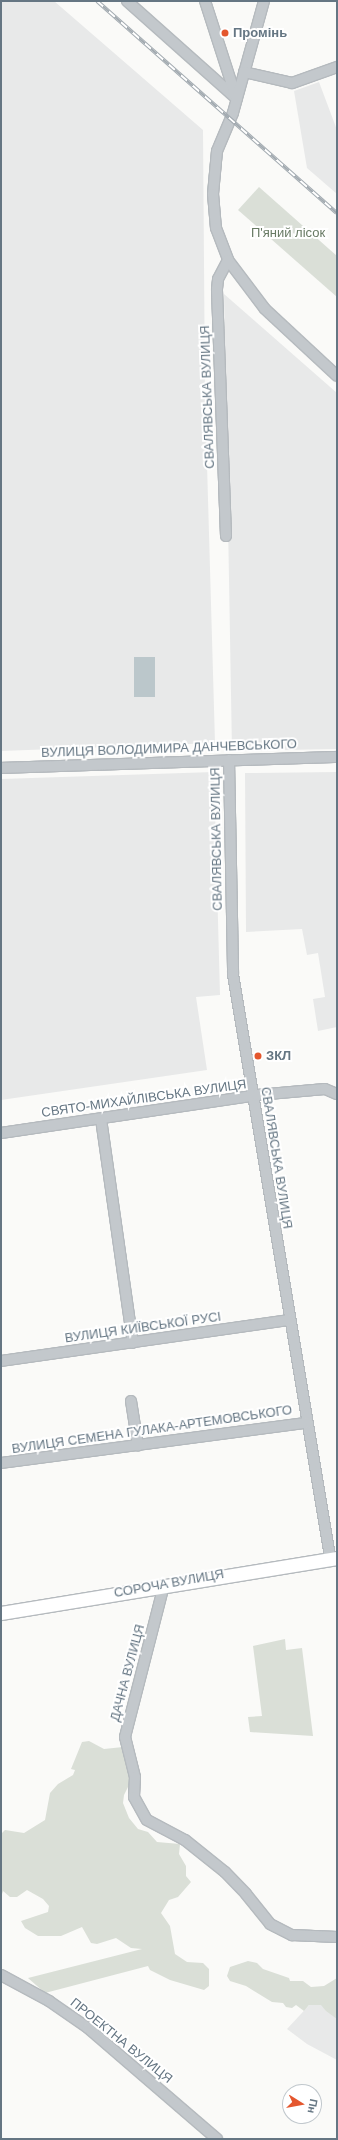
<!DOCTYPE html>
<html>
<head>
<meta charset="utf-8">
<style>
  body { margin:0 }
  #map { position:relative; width:338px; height:2140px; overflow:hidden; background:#fafaf8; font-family:Helvetica,sans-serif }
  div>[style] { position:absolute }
  .built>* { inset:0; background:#e8e9e9 }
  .green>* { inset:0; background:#dadfd7 }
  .water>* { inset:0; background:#bbc7cb; transform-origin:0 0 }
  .roads { filter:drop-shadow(1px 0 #b5babe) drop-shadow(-1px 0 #b5babe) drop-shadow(0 1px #b5babe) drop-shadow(0 -1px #b5babe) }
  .minor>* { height:10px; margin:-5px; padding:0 5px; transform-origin:5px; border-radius:5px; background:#c3c8cc }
  .major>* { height:13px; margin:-6.5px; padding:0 6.5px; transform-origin:6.5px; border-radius:6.5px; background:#fff }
  .rail>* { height:4px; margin-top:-2px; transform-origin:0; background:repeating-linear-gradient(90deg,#fff 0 8px,#a2aab0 0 16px); box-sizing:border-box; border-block:1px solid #a2aab0 }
  .dots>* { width:11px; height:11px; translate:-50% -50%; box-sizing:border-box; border:2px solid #fff; border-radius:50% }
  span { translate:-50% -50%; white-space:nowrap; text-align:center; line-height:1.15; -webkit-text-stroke:4px #fff; paint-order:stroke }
  .poi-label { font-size:13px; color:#657683; font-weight:700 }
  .left { translate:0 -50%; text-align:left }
  .park-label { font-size:13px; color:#687a64 }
  .street-label { font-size:13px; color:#657683 }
  .frame { position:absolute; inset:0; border:2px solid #657683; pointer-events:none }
  .north { position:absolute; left:282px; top:2084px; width:40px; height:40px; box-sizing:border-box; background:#fff; border:1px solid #c1c8cd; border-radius:50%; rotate:101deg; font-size:11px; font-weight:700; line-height:16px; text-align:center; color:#657683 }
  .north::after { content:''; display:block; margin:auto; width:14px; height:18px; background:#e4572e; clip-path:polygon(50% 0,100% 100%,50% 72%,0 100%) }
</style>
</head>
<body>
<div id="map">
  <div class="built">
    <div style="clip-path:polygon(1px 1px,54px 1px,203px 130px,205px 394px,215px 743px,1px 751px)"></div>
    <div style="clip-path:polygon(319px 82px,337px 130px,337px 194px,307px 168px,294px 91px)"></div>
    <div style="clip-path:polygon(224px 294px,337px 393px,337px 749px,232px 751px)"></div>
    <div style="clip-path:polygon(214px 772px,220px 995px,196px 997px,207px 1070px,1px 1100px,1px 779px)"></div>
    <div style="clip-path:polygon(337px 772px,337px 1027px,318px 1031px,313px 999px,325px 997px,318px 953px,307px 955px,302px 929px,246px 932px,245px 773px)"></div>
    <div style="clip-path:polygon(313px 2001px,337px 2011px,337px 2060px,307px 2044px,287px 2029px)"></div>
  </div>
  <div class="green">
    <div style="clip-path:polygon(259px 187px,337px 256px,337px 297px,238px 210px)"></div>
    <div style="clip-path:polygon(285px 1639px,286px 1650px,302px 1648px,313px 1736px,250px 1732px,248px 1717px,262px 1716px,253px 1646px)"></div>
    <div style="clip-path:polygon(89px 1741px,104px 1749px,123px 1747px,134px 1775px,124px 1795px,123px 1803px,129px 1818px,138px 1829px,148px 1832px,157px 1842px,180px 1844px,179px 1854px,186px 1866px,186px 1876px,191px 1882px,178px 1897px,169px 1900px,161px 1913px,170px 1926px,175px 1954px,187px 1962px,203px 1963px,209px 1969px,209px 1986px,204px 1990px,170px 1980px,150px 1970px,148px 1966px,45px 1993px,28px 1978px,142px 1949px,131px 1948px,116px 1938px,97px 1944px,91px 1943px,82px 1927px,61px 1936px,38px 1936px,25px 1928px,21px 1921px,48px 1912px,49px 1906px,43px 1899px,27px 1890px,17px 1897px,10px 1897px,3px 1891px,1px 1897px,1px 1834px,5px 1830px,24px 1833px,45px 1820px,50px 1793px,58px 1784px,73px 1775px,75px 1770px,71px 1769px,82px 1742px)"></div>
    <div style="clip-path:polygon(248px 1961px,257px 1963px,263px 1969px,289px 1978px,290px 1981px,303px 1981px,311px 1987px,324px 1986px,337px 1978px,337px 2019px,326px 2011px,321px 2005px,309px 2005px,304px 2011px,296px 2005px,292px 2008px,286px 2007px,283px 2003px,272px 2002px,246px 1986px,230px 1981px,227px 1976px,230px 1967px)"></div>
  </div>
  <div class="water">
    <div style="left:134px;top:657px;width:21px;height:40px"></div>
  </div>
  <div class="roads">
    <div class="minor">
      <div style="left:127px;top:1px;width:147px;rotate:41.7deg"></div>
      <div style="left:205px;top:1px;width:101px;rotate:72.1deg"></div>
      <div style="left:264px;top:1px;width:116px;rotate:105.5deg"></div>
      <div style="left:233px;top:113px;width:41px;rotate:112.8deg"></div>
      <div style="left:217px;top:151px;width:43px;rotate:95.3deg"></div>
      <div style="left:213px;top:194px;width:34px;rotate:85deg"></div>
      <div style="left:216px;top:228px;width:34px;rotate:69deg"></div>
      <div style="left:228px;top:260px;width:61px;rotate:52.9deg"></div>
      <div style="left:265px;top:309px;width:98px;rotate:42.9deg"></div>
      <div style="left:244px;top:72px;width:49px;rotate:12.9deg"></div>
      <div style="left:292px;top:83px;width:48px;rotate:-19.6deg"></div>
      <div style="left:226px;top:536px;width:247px;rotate:-92.1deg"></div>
      <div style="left:217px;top:289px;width:10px;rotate:-84deg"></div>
      <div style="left:218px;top:279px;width:21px;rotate:-62deg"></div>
      <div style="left:229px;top:760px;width:214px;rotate:88.9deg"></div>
      <div style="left:233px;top:974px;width:591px;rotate:80.55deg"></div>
      <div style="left:1px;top:768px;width:336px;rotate:-1.9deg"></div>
      <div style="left:101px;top:1119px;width:226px;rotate:81.9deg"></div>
      <div style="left:1px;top:1133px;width:259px;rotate:-8.4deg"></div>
      <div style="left:257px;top:1095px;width:68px;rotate:-5deg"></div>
      <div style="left:325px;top:1089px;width:13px;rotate:23deg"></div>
      <div style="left:1px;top:1361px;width:292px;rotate:-8.1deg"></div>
      <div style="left:131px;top:1401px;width:45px;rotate:81deg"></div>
      <div style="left:1px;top:1463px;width:308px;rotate:-7.5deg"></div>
      <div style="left:164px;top:1585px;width:157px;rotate:104.4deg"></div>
      <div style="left:125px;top:1737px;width:41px;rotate:76deg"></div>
      <div style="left:135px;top:1777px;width:20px;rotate:93deg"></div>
      <div style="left:134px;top:1797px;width:26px;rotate:61deg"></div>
      <div style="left:147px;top:1820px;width:43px;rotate:27.8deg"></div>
      <div style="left:185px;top:1840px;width:51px;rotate:38.7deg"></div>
      <div style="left:225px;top:1872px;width:30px;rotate:46deg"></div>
      <div style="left:246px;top:1894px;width:38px;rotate:51deg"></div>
      <div style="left:270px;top:1924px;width:25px;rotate:27deg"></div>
      <div style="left:292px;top:1935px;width:45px;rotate:2.5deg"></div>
      <div style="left:1px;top:1975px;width:55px;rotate:28.4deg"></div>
      <div style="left:49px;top:2001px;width:47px;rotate:34.7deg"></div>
      <div style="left:88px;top:2028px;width:170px;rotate:40.7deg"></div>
    </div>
    <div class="major">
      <div style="left:1px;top:1613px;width:340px;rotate:-9.3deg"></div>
    </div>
  </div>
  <div class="rail">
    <div style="left:97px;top:1px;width:320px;rotate:41.5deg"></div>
  </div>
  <div class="dots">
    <div style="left:225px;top:33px;background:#e4572e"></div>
    <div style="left:258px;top:1056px;background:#e4572e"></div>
  </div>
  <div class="poi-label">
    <span class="left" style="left:233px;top:33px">Промінь</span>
    <span class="left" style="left:266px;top:1056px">ЗКЛ</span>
  </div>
  <div class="park-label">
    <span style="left:288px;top:233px">П'яний лісок</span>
  </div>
  <div class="street-label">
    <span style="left:208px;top:397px;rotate:-92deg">СВАЛЯВСЬКА ВУЛИЦЯ</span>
    <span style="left:169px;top:749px;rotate:-2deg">ВУЛИЦЯ ВОЛОДИМИРА ДАНЧЕВСЬКОГО</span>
    <span style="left:217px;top:839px;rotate:-91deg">СВАЛЯВСЬКА ВУЛИЦЯ</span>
    <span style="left:144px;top:1099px;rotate:-8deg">СВЯТО-МИХАЙЛІВСЬКА ВУЛИЦЯ</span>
    <span style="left:276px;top:1158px;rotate:81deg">СВАЛЯВСЬКА ВУЛИЦЯ</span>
    <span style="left:143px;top:1328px;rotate:-8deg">ВУЛИЦЯ КИЇВСЬКОЇ РУСІ</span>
    <span style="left:152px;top:1430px;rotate:-8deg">ВУЛИЦЯ СЕМЕНА ГУЛАКА-АРТЕМОВСЬКОГО</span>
    <span style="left:169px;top:1584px;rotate:-10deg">СОРОЧА ВУЛИЦЯ</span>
    <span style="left:128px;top:1673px;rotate:-75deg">ДАЧНА ВУЛИЦЯ</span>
    <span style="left:121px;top:2041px;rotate:39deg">ПРОЕКТНА ВУЛИЦЯ</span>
  </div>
  <div class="frame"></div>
  <div class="north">Пн</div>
</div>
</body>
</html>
